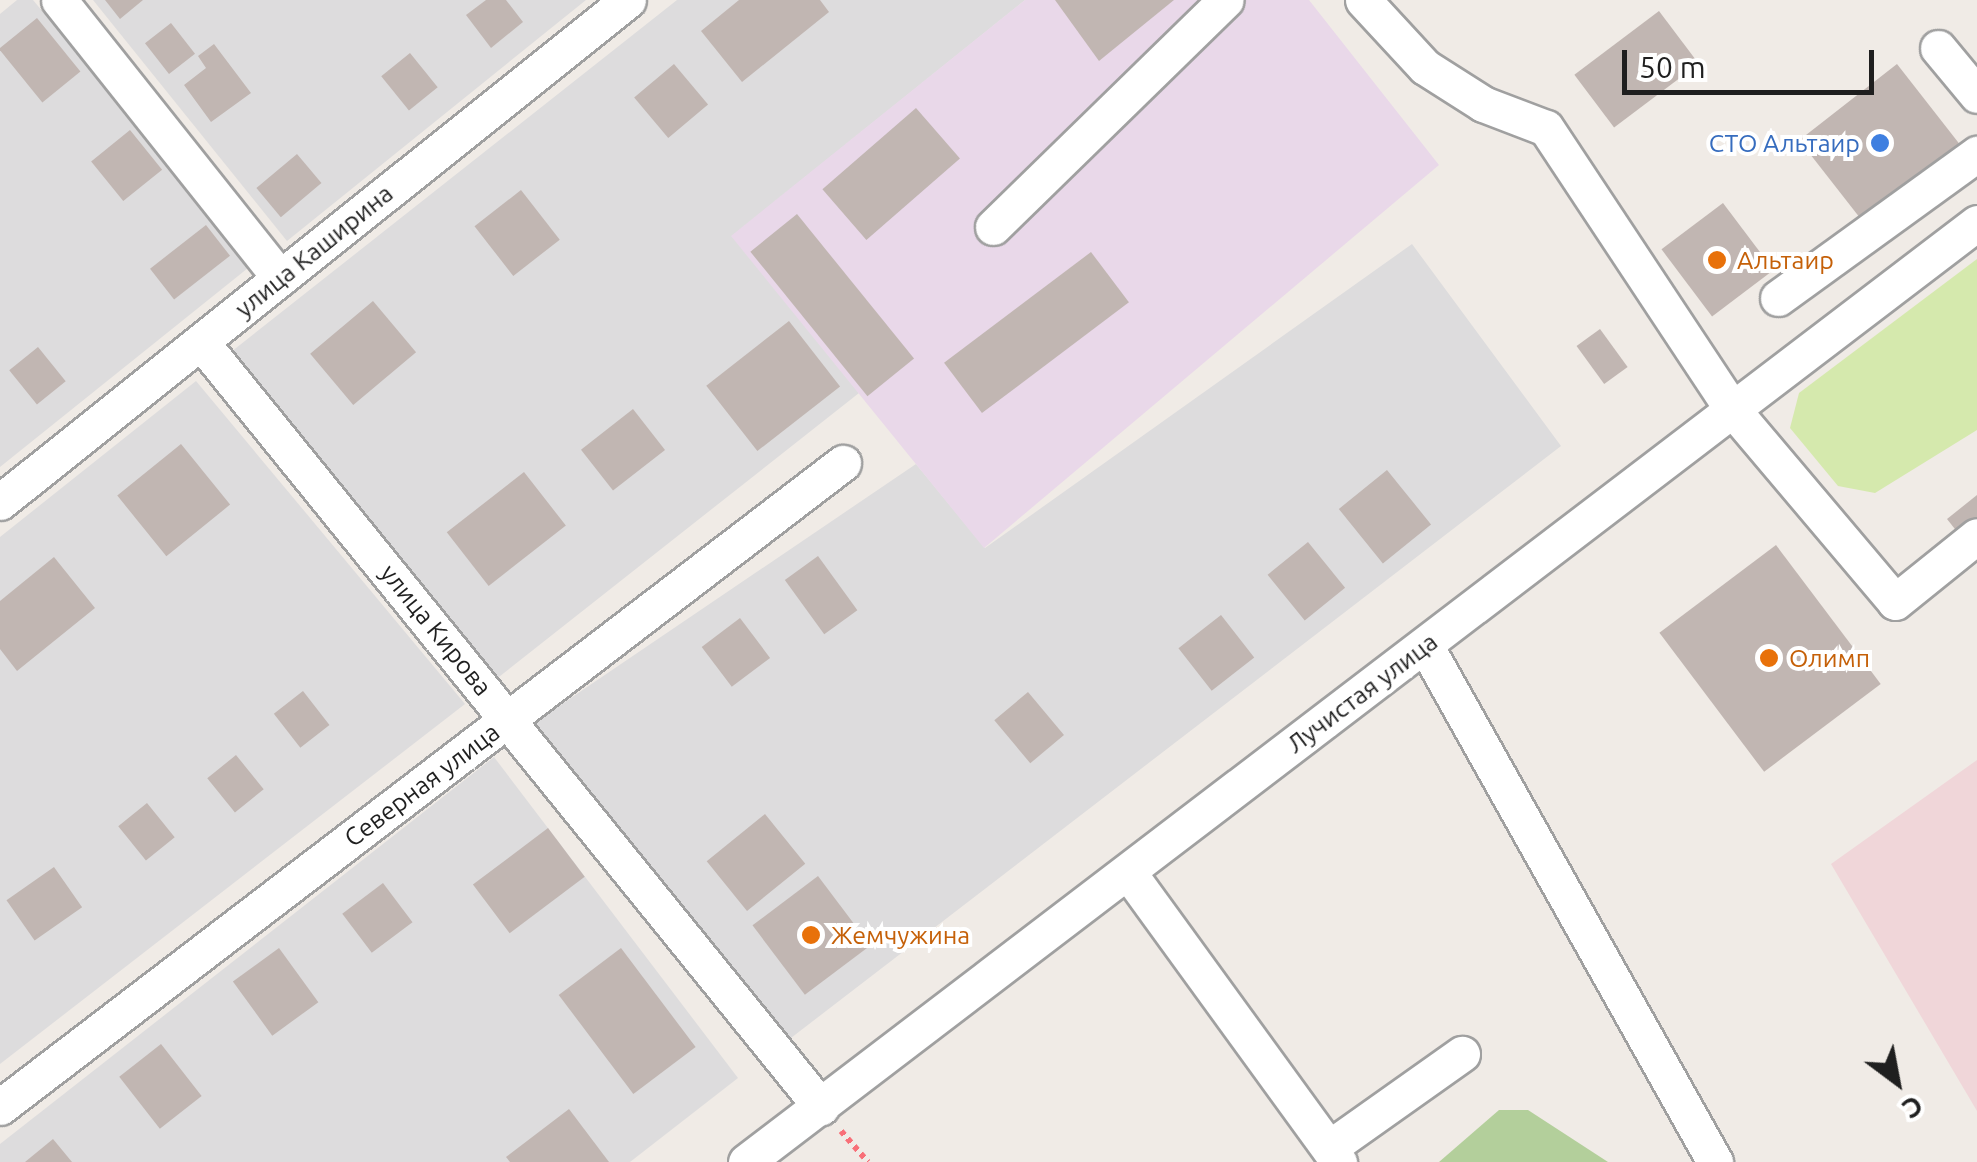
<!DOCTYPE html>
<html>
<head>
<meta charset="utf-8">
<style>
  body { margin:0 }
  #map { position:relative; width:1977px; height:1162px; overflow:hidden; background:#f0ebe6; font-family:Ubuntu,sans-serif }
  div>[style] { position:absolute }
  .residential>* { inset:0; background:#dddcdd }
  .commercial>* { inset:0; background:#f0d6d9 }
  .industrial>* { inset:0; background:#e9d8e9 }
  .grass>* { inset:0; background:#d5e9ad }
  .forest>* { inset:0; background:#b3cf9b }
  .building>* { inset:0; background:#c1b6b2; transform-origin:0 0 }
  .path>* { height:6px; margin-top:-3px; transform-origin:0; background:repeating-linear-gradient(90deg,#f86f78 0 5px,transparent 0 10px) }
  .roads { filter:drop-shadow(2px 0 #a0a0a0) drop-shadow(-2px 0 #a0a0a0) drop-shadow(0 2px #a0a0a0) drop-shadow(0 -2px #a0a0a0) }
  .minor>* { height:35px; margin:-17.5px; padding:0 17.5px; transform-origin:17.5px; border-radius:17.5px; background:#fff }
  .dots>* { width:28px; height:28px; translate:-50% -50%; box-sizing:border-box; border:5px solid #fff; border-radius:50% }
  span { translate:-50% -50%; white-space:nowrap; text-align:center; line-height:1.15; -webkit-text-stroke:8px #fff; paint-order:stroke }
  .shop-label { font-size:25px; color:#366cbe }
  .right { translate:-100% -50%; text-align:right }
  .street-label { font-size:25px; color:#1f1f1f }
  .food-label { font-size:25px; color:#c56008 }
  .left { translate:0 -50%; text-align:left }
  .north { position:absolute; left:1847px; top:1032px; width:100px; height:100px; -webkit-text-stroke:8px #fff; paint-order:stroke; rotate:148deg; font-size:28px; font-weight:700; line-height:40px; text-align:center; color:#1f1f1f }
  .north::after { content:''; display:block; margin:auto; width:35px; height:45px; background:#1f1f1f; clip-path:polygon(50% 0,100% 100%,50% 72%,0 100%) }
  .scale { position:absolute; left:1622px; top:50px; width:252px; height:45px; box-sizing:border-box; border:5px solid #1f1f1f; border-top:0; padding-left:12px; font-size:30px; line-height:35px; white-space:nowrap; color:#1f1f1f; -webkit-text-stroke:8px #fff; paint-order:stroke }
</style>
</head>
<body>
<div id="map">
  <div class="residential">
    <div style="clip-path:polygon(17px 0,33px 0,253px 264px,0 467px,0 14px)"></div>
    <div style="clip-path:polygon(93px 0,586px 0,287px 241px)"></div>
    <div style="clip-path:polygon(677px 0,1025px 0,732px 236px,859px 393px,495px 680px,231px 352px)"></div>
    <div style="clip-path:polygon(1412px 244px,1561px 446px,787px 1041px,534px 723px,916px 464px,985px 548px)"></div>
    <div style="clip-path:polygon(196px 381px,465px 704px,0 1064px,0 537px)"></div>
    <div style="clip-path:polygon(494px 757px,738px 1078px,630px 1162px,0 1162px,0 1144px)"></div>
  </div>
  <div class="commercial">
    <div style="clip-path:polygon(1977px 760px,1977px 1111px,1831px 864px)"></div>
  </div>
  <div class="industrial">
    <div style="clip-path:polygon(1025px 0,1309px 0,1439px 165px,984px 548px,731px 236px)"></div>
  </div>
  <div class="grass">
    <div style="clip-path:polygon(1977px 259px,1977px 430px,1875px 493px,1838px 486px,1790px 428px,1799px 393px)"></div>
  </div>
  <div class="forest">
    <div style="clip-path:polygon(1499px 1110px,1528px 1110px,1608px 1162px,1439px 1162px)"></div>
  </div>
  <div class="building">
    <div style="clip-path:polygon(105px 0,143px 0,120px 19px)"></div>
    <div style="clip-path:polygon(486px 0,506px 0,523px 22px,491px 48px,466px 15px)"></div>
    <div style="clip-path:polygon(739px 0,820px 0,829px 12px,742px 82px,701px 31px)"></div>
    <div style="clip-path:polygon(1055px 0,1174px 0,1099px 61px)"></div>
    <div style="left:1659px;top:11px;width:66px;height:106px;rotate:53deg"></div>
    <div style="left:37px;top:18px;width:69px;height:49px;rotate:51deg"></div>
    <div style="left:171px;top:23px;width:39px;height:33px;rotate:52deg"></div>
    <div style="clip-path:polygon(214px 44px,251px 93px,211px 122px,184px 85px,206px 68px,198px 56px)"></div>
    <div style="left:410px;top:53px;width:44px;height:37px;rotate:51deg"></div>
    <div style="left:674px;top:64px;width:53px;height:52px;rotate:50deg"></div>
    <div style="left:1897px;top:64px;width:105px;height:124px;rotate:52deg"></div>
    <div style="left:916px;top:108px;width:67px;height:124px;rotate:49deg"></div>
    <div style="left:130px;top:130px;width:51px;height:50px;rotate:51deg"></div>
    <div style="left:297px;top:154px;width:38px;height:53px;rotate:50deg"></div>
    <div style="left:521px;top:190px;width:63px;height:59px;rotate:52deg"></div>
    <div style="left:1723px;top:203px;width:84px;height:77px;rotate:53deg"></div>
    <div style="left:797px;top:214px;width:186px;height:60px;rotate:51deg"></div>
    <div style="left:206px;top:225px;width:39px;height:71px;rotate:52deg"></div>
    <div style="left:1091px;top:252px;width:63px;height:184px;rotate:53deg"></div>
    <div style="left:373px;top:301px;width:67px;height:82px;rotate:50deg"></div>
    <div style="left:789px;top:321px;width:83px;height:105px;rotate:52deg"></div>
    <div style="left:1600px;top:329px;width:47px;height:29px;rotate:54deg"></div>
    <div style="left:38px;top:347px;width:44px;height:37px;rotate:51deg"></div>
    <div style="left:633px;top:409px;width:52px;height:66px;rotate:52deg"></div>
    <div style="left:181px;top:444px;width:78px;height:82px;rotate:51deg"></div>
    <div style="left:1387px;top:470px;width:70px;height:62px;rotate:51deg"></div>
    <div style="left:524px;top:472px;width:68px;height:98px;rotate:52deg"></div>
    <div style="clip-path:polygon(1977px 495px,1977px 557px,1947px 519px)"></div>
    <div style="left:1308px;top:542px;width:59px;height:52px;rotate:51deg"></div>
    <div style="left:1776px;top:545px;width:174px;height:146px;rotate:53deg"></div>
    <div style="left:818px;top:556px;width:67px;height:41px;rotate:54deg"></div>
    <div style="clip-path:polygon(54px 557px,95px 608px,17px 671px,0 649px,0 601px)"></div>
    <div style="left:1221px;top:615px;width:54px;height:54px;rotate:52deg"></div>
    <div style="left:740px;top:618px;width:50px;height:48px;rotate:53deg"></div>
    <div style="left:303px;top:691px;width:43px;height:37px;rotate:52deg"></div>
    <div style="left:1028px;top:692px;width:56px;height:44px;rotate:50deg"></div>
    <div style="left:236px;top:755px;width:44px;height:37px;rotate:51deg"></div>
    <div style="left:147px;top:803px;width:44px;height:37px;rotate:51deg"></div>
    <div style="left:765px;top:814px;width:64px;height:75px;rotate:51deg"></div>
    <div style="left:548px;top:828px;width:61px;height:94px;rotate:53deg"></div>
    <div style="left:54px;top:867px;width:49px;height:58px;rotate:55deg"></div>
    <div style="left:818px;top:876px;width:87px;height:82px;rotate:53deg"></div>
    <div style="left:383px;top:883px;width:49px;height:51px;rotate:53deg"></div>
    <div style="left:279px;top:948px;width:67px;height:57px;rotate:54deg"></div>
    <div style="left:621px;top:948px;width:124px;height:78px;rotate:53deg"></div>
    <div style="left:161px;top:1044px;width:66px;height:53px;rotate:52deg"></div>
    <div style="clip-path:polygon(569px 1109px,609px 1162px,510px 1162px,506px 1157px)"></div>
    <div style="clip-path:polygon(53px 1139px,72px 1162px,25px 1162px)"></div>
  </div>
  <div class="path">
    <div style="left:841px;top:1131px;width:41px;rotate:48.9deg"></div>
  </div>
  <div class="roads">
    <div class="minor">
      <div style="left:59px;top:0;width:355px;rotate:51.5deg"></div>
      <div style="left:1363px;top:0;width:91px;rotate:47.2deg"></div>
      <div style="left:1425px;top:67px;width:69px;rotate:32.5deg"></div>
      <div style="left:1483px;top:104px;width:67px;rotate:20.9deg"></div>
      <div style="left:1546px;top:128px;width:338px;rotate:56.5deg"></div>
      <div style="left:1733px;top:410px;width:251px;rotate:49.8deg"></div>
      <div style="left:1895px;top:602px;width:105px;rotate:-38.8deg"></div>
      <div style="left:1938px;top:48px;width:61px;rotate:50.3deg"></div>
      <div style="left:993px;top:227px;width:325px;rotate:-44.3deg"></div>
      <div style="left:1778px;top:298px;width:246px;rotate:-35.9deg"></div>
      <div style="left:201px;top:342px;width:985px;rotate:50.98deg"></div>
      <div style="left:0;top:502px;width:804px;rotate:-38.64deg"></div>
      <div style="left:1425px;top:645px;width:593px;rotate:60.71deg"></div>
      <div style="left:1128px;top:872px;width:359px;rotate:54deg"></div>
      <div style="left:0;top:1107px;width:1061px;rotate:-37.38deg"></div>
      <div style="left:1329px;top:1148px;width:163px;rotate:-35.3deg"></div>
      <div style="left:746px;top:1162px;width:1548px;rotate:-37.34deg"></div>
    </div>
  </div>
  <div class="dots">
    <div style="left:1880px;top:143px;background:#3f7fe0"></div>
    <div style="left:1717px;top:260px;background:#e8710a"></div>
    <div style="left:1769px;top:658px;background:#e8710a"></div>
    <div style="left:811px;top:935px;background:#e8710a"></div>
  </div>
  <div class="shop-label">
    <span class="right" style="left:1860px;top:143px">СТО Альтаир</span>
  </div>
  <div class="street-label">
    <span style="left:314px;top:251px;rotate:-39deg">улица Каширина</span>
    <span style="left:436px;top:630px;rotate:51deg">улица Кирова</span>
    <span style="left:1362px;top:693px;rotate:-37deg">Лучистая улица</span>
    <span style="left:422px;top:785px;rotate:-37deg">Северная улица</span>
  </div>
  <div class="food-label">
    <span class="left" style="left:1737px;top:260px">Альтаир</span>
    <span class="left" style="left:1789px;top:658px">Олимп</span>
    <span class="left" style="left:831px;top:935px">Жемчужина</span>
  </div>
  <div class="north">С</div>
  <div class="scale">50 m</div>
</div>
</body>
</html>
